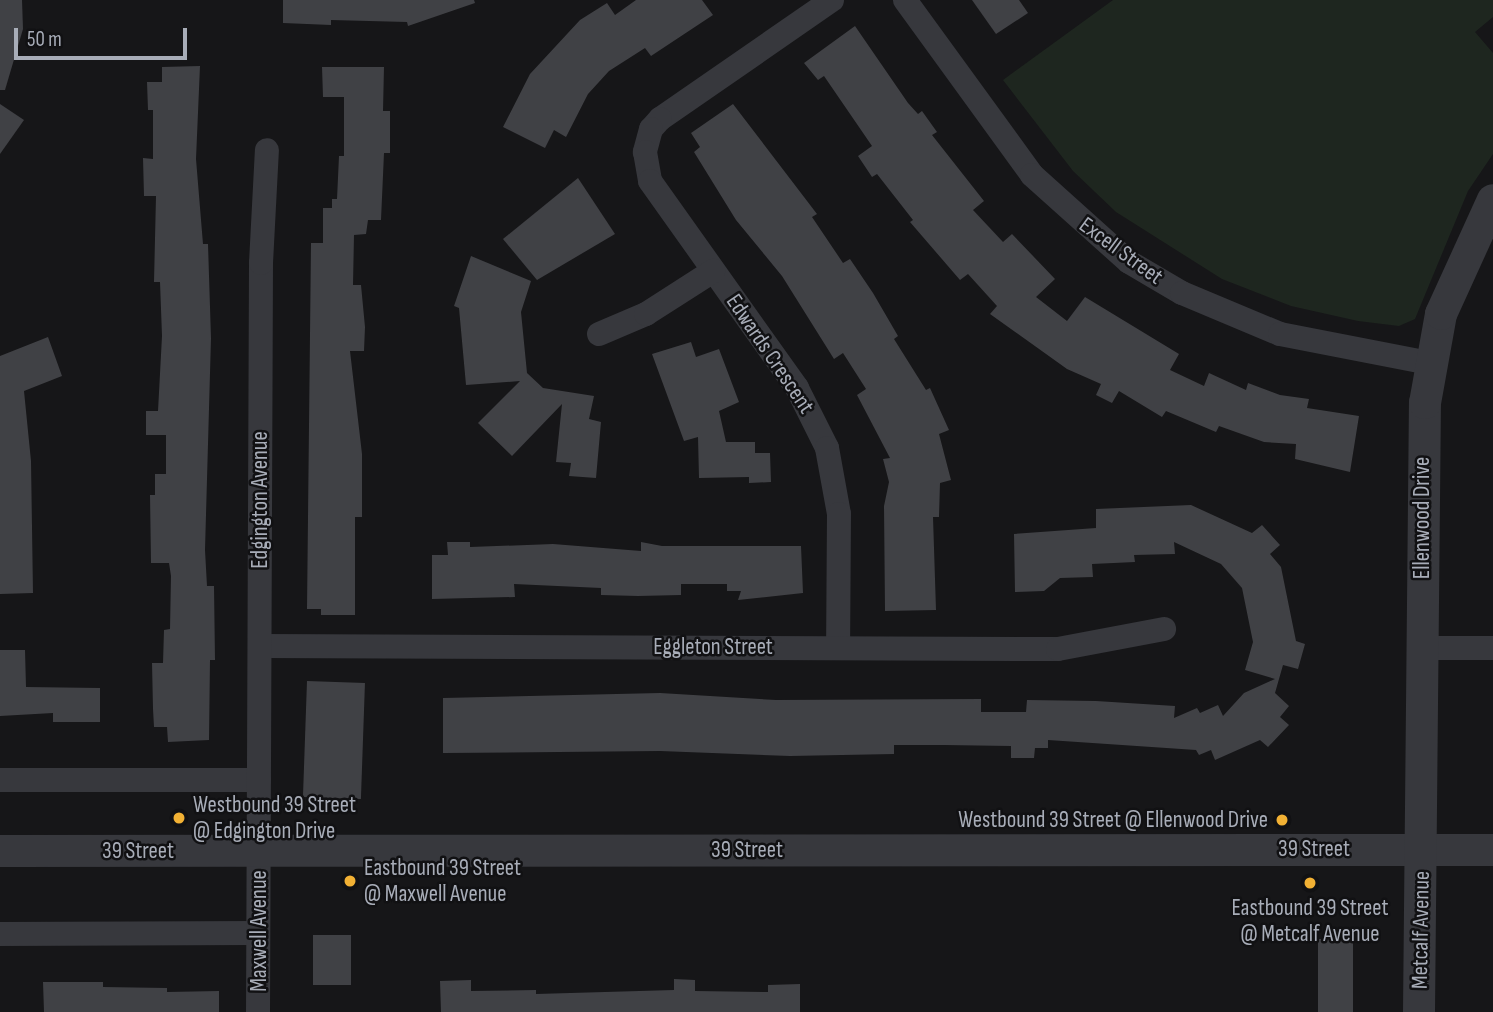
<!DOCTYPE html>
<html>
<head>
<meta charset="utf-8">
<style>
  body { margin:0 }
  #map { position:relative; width:1493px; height:1012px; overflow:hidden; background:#161618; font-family:"Sofia Sans Condensed",sans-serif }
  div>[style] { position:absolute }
  .green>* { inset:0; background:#1e261f }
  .building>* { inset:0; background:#404145; transform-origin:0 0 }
  .minor>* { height:24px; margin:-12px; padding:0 12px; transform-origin:12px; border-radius:12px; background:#37383d }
  .tertiary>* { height:32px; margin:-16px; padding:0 16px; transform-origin:16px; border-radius:16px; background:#37383d }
  .dots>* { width:19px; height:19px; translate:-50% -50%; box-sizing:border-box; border:4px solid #111113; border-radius:50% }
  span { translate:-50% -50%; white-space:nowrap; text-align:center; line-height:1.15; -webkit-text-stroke:5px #111113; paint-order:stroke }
  .street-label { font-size:23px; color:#a8adb8 }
  .poi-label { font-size:23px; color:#a8adb8 }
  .left { translate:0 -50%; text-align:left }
  .right { translate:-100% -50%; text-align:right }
  .scale { position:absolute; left:14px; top:28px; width:173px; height:32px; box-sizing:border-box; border:4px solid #a8adb8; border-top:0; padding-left:9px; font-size:21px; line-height:24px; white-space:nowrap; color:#a8adb8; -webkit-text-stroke:5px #111113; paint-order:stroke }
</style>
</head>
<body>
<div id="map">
  <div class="green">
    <div style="clip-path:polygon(1113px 0,1493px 0,1493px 17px,1475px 32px,1493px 53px,1493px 154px,1468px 191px,1415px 319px,1399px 326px,1358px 321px,1291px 306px,1222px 279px,1116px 212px,1073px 171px,1003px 80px)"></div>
  </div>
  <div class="building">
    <div style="clip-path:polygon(0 0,22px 0,23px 29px,5px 90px,0 90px)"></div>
    <div style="clip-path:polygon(283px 0,474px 0,475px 3px,408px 26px,407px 22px,331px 20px,331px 25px,283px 23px)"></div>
    <div style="clip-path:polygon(636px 0,702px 0,713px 15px,651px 56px,645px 48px,609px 71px,588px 94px,566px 137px,554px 130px,545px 148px,503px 127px,530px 74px,580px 20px,607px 3px,615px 15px)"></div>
    <div style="clip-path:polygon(972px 0,1019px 0,1028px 13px,996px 34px)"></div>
    <div style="clip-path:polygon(855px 26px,908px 103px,918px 114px,922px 111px,937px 132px,932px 135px,984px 201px,973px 210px,1003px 242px,1012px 234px,1055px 279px,1036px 297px,1067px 321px,1085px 297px,1179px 354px,1170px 370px,1204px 386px,1209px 373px,1246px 390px,1248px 383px,1280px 395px,1309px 399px,1307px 408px,1359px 416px,1350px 472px,1295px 459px,1296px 444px,1264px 442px,1219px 426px,1216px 432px,1166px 411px,1162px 417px,1119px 391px,1112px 403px,1096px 395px,1101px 384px,1067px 369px,990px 314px,997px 306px,968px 274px,960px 280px,910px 222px,913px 220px,877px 174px,872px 177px,858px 156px,872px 146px,824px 76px,818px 80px,804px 63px)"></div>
    <div style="clip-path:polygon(200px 66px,196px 159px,203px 244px,208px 244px,211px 338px,205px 550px,207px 586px,214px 586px,215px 660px,210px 660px,209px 740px,168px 742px,167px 727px,154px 727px,153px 709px,152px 663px,163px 663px,164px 630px,170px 629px,171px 576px,169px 563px,151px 563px,150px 495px,155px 495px,155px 474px,166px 474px,166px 435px,146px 435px,146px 411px,158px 411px,162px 336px,160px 282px,154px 282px,156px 196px,144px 196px,143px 158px,153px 159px,153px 110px,148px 110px,147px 82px,162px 82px,162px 67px)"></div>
    <div style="clip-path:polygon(322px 67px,384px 67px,383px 111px,390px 111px,390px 153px,384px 153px,381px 220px,368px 220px,366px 234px,354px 235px,353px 285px,361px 285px,365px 327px,364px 351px,350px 351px,362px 454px,362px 517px,355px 517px,355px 615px,321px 615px,321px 609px,307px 609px,311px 243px,323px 243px,323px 208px,332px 208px,332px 199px,337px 199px,339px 156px,344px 156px,344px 97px,323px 97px)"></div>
    <div style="clip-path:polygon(0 104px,24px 120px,0 154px)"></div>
    <div style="clip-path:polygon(733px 104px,817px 214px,812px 217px,843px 263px,850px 259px,873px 293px,898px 336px,894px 339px,926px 390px,930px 388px,949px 430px,939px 434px,951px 480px,940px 483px,939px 517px,933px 517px,936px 610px,885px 611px,884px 506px,889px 482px,883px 459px,890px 458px,857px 395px,866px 389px,843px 353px,834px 359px,782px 276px,736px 220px,694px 152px,700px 147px,691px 133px)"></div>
    <div style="clip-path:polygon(578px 178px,615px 234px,537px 280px,503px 239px)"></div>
    <div style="clip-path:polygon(471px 256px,531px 281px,521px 312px,527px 373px,543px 388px,594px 396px,589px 419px,601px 422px,596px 478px,569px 476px,571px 463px,556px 462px,562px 404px,512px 456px,478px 423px,520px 381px,466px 385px,459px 308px,454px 306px)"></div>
    <div style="clip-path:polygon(48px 337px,62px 376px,24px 391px,31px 461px,33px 593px,0 594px,0 356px)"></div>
    <div style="clip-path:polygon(691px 342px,696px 357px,719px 349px,739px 402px,719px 411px,726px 442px,755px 442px,755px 453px,770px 453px,771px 482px,749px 483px,749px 477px,699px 478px,698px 437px,684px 441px,652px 354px)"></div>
    <div style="clip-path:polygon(1191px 505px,1252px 533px,1262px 525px,1280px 545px,1270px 554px,1281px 567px,1296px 641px,1305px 644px,1298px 669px,1283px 665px,1275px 693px,1289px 706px,1280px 717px,1289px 725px,1268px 747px,1260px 740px,1215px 760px,1211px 750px,1199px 755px,1196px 750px,1048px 740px,1048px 748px,1035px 748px,1034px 758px,1011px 758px,1011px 746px,944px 745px,894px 745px,894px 754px,790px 756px,660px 751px,443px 753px,443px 698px,660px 693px,776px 700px,981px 699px,981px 712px,1026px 712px,1027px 700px,1096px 701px,1175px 706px,1174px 718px,1197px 708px,1200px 713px,1218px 705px,1223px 716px,1244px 693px,1275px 679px,1245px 670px,1253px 642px,1242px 588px,1221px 564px,1174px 542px,1175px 554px,1134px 555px,1135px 562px,1092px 564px,1093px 577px,1060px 578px,1044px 591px,1015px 592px,1014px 534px,1096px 528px,1096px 509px)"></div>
    <div style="clip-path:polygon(447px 542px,470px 542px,470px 547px,553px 544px,641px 551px,641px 542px,662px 546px,801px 546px,803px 593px,738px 600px,741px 591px,727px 591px,727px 584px,681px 584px,681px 595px,638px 596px,601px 595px,601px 588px,514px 584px,515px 597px,432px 599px,432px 555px,448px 555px)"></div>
    <div style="clip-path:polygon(0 650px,25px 650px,26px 687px,100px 688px,100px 722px,53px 722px,53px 713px,0 716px)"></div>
    <div style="left:307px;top:681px;width:58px;height:116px;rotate:2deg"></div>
    <div style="left:313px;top:935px;width:38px;height:50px"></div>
    <div style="left:1318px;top:939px;width:35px;height:73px"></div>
    <div style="clip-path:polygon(674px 979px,695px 980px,695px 991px,768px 992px,768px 985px,800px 984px,800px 1012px,441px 1012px,440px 981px,471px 980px,471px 991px,536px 990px,536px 994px,674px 990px)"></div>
    <div style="clip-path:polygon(43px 982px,103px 982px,103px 987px,167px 988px,167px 992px,219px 991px,219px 1012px,44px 1012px)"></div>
  </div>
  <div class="minor">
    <div style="left:832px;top:0;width:209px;rotate:145.3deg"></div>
    <div style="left:660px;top:119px;width:13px;rotate:132deg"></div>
    <div style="left:651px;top:129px;width:24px;rotate:105deg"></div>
    <div style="left:645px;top:152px;width:29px;rotate:80deg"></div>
    <div style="left:650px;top:181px;width:254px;rotate:54.6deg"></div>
    <div style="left:797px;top:388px;width:67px;rotate:63.4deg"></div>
    <div style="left:827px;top:448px;width:67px;rotate:79.7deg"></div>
    <div style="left:839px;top:514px;width:133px;rotate:90.4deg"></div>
    <div style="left:905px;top:0;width:216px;rotate:54deg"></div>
    <div style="left:1032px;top:175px;width:130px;rotate:41.9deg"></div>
    <div style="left:1129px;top:262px;width:61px;rotate:30.3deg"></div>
    <div style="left:1182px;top:293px;width:106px;rotate:22.7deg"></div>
    <div style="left:1280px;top:334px;width:152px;rotate:11deg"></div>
    <div style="left:599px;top:334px;width:51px;rotate:-23.1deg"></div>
    <div style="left:646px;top:314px;width:80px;rotate:-32.7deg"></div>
    <div style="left:260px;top:646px;width:798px;rotate:0.22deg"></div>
    <div style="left:1058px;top:649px;width:108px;rotate:-10.7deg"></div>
    <div style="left:1422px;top:648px;width:71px"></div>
    <div style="left:0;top:780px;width:259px"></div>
    <div style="left:0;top:934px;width:258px;rotate:-0.2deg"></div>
    <div style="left:258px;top:1012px;width:749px;rotate:-89.77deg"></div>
    <div style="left:261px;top:263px;width:113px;rotate:-87deg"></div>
  </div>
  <div class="tertiary">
    <div style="left:0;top:851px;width:1493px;rotate:-0.04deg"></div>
    <div style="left:1419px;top:1012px;width:609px;rotate:-89.44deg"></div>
    <div style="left:1425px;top:403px;width:90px;rotate:-79.8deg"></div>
    <div style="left:1441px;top:314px;width:125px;rotate:-65.5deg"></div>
  </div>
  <div class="dots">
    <div style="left:179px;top:818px;background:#f2b134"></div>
    <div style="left:1282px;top:820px;background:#f2b134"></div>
    <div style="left:350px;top:881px;background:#f2b134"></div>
    <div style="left:1310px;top:883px;background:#f2b134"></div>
  </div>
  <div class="street-label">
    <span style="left:1121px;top:251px;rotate:36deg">Excell Street</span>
    <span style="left:770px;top:354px;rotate:56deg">Edwards Crescent</span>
    <span style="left:260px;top:500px;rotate:-90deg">Edgington Avenue</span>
    <span style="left:1422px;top:518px;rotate:-90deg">Ellenwood Drive</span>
    <span style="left:713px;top:647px">Eggleton Street</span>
    <span style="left:1314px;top:849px">39 Street</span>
    <span style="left:747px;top:850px">39 Street</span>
    <span style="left:138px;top:851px">39 Street</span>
    <span style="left:1421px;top:930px;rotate:-89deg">Metcalf Avenue</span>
    <span style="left:259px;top:931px;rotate:-90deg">Maxwell Avenue</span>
  </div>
  <div class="poi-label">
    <span class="left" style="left:193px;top:818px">Westbound 39 Street<br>@ Edgington Drive</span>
    <span class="right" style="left:1268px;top:820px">Westbound 39 Street @ Ellenwood Drive</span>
    <span class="left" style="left:364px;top:881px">Eastbound 39 Street<br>@ Maxwell Avenue</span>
    <span style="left:1310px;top:921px">Eastbound 39 Street<br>@ Metcalf Avenue</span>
  </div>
  <div class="scale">50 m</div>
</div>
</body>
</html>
